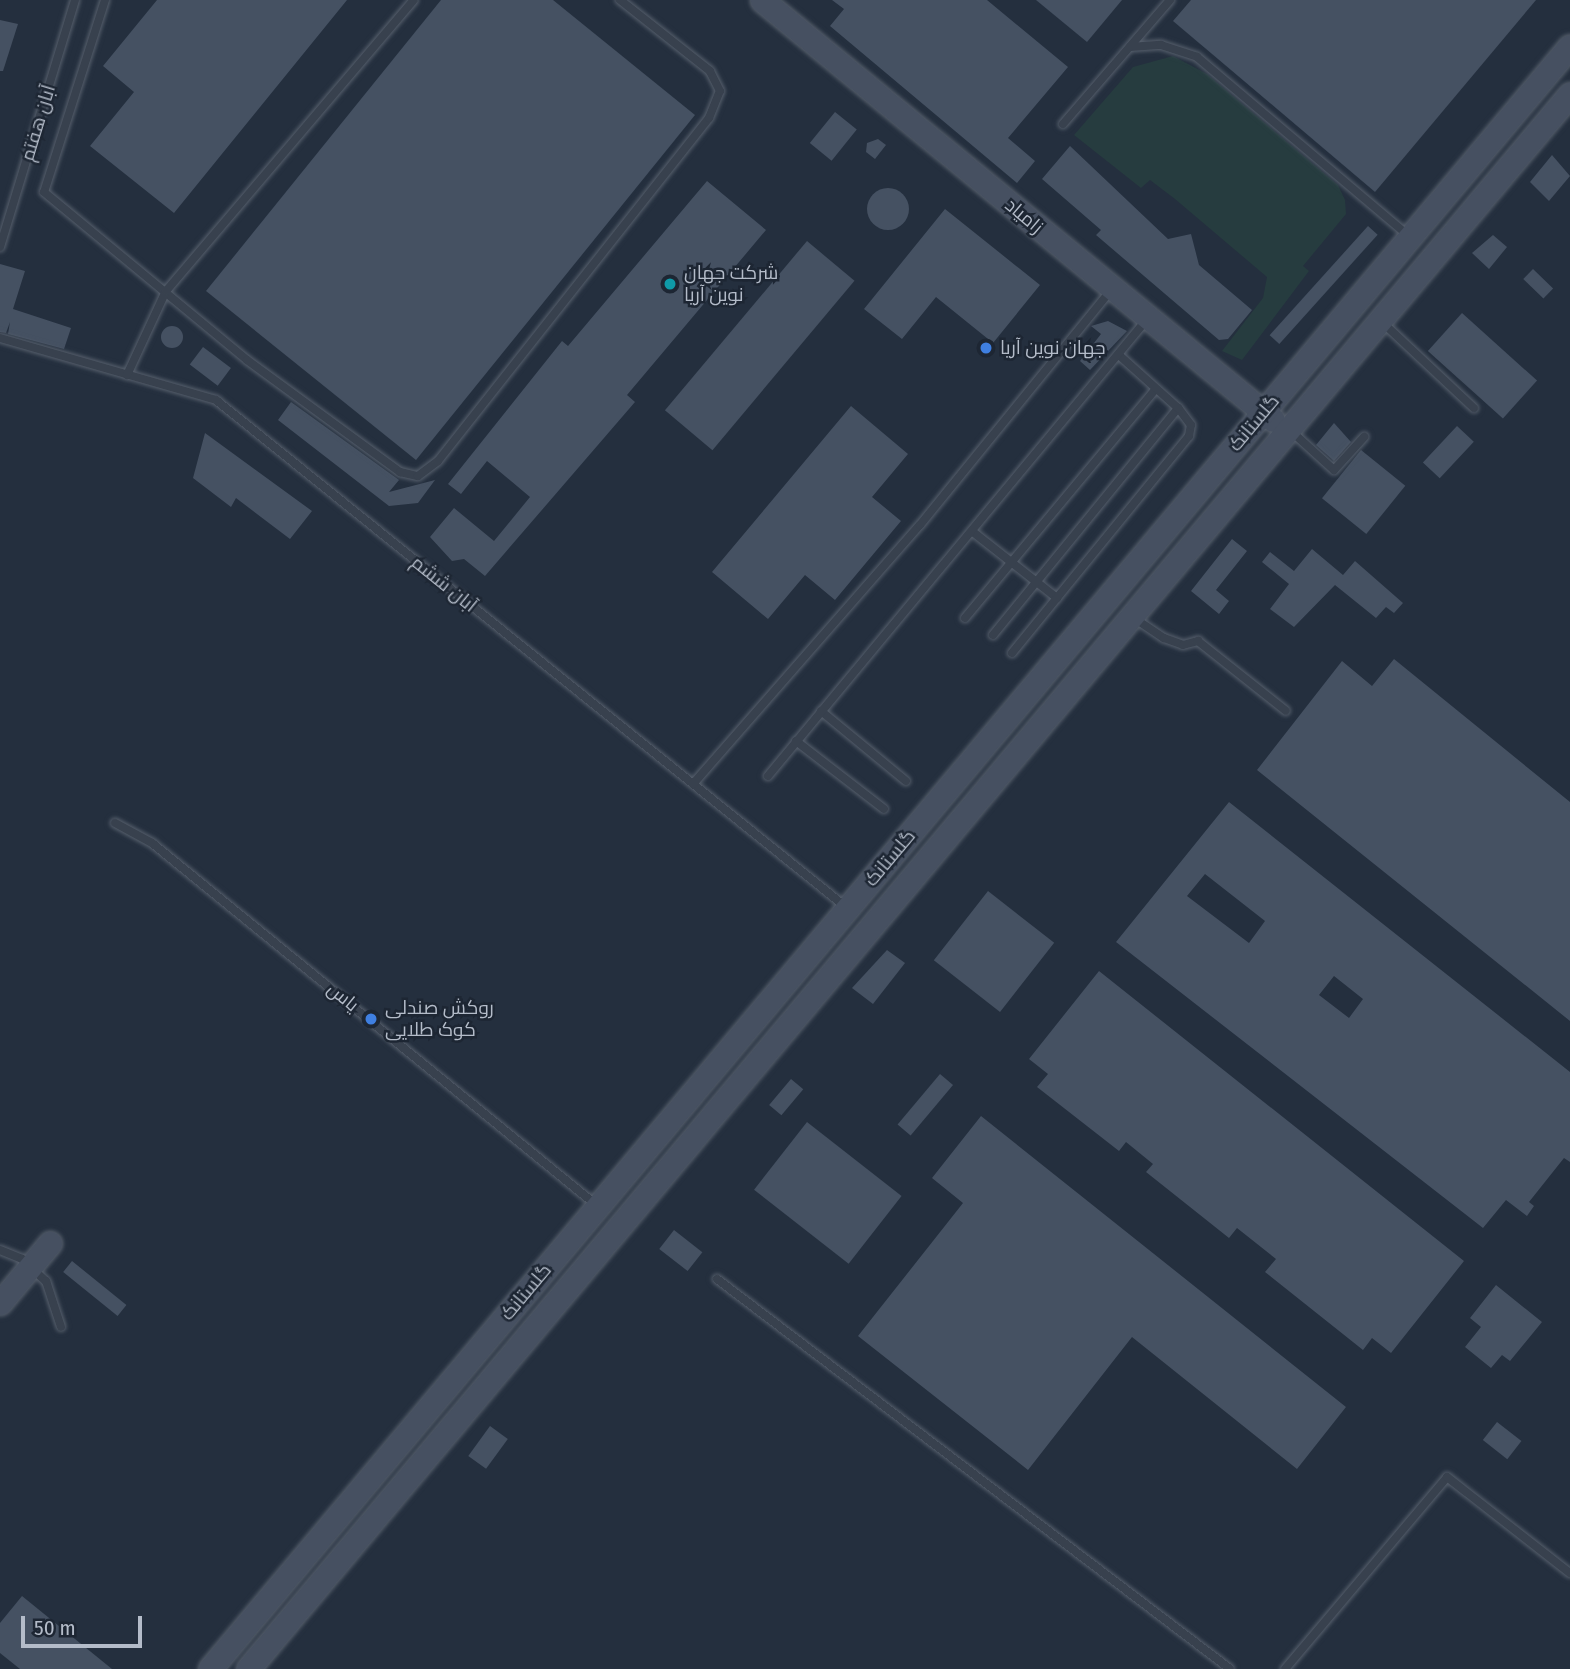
<!DOCTYPE html>
<meta charset="utf-8">
<style>
body{margin:0}
#map{position:relative;width:1570px;height:1669px;overflow:hidden;background:#242f3e;font-family:"Fira Sans Condensed",Cairo,sans-serif}
div>[style]{position:absolute}
[style*='--x']{left:calc(var(--x)*1px);top:calc(var(--y)*1px);width:calc(var(--w)*1px);rotate:calc(var(--a)*1deg)}
.green>*{inset:0;background:#263c3f}
.building>*{inset:0;background:#455162;transform-origin:0 0}
.round{border-radius:50%}
.roads{filter:drop-shadow(0 0 2px #565f6c) drop-shadow(0 0 2px #565f6c)}
.lane>*{height:8px;margin:-4px;padding:0 4px;transform-origin:4px;border-radius:4px;background:#38414e}
.secondary>*{height:23px;margin:-11.5px;padding:0 11.5px;transform-origin:11.5px;border-radius:11.5px;background:#465061}
.dots>*{width:19px;height:19px;translate:-50% -50%;box-sizing:border-box;border:4px solid #1d2633;border-radius:50%}
span{translate:-50% -50%;white-space:nowrap;text-align:center;line-height:1.15;-webkit-text-stroke:5px #1d2633;paint-order:stroke}
.street-label{font-size:19px;color:#b4bcc9}
.poi-label{font-size:19px;color:#b4bcc9}
.left{translate:0 -50%;text-align:left}
.scale{position:absolute;left:21px;top:1616px;width:121px;height:32px;box-sizing:border-box;border:4px solid #b4bcc9;border-top:0;padding-left:9px;font-size:21px;line-height:24px;white-space:nowrap;color:#b4bcc9;-webkit-text-stroke:5px #1d2633;paint-order:stroke}
</style>
<div id="map">
<div class="green">
<div style="clip-path:polygon(1173px 56px,1207px 74px,1338px 185px,1345px 200px,1346px 214px,1303px 266px,1309px 271px,1242px 360px,1222px 351px,1263px 298px,1267px 277px,1175px 199px,1150px 180px,1141px 188px,1074px 135px,1133px 67px)"></div>
</div>
<div class="building">
<div style="clip-path:polygon(157px 0,347px 0,174px 213px,90px 146px,134px 92px,103px 66px)"></div>
<div style="clip-path:polygon(441px 0,553px 0,695px 115px,416px 460px,206px 291px)"></div>
<div style="clip-path:polygon(832px 0,987px 0,1068px 67px,1008px 138px,1035px 161px,1017px 183px,830px 26px,844px 9px)"></div>
<div style="clip-path:polygon(1036px 0,1122px 0,1087px 42px)"></div>
<div style="clip-path:polygon(1191px 0,1536px 0,1375px 192px,1173px 21px)"></div>
<div style="clip-path:polygon(0 20px,18px 24px,3px 71px,0 71px)"></div>
<div style="left:835px;top:112px;width:28px;height:40px;rotate:39deg"></div>
<div style="clip-path:polygon(878px 139px,886px 145px,875px 159px,866px 152px,867px 143px)"></div>
<div style="clip-path:polygon(1070px 146px,1168px 239px,1191px 234px,1199px 265px,1252px 310px,1228px 339px,1219px 340px,1096px 235px,1101px 230px,1042px 179px)"></div>
<div style="clip-path:polygon(1552px 155px,1570px 176px,1549px 201px,1530px 182px)"></div>
<div style="clip-path:polygon(707px 181px,766px 230px,627px 395px,635px 402px,485px 576px,464px 559px,452px 561px,430px 537px,454px 508px,494px 541px,530px 497px,487px 461px,461px 494px,448px 484px,562px 341px,568px 346px)"></div>
<div class="round" style="left:867px;top:188px;width:42px;height:42px"></div>
<div style="clip-path:polygon(945px 209px,1040px 285px,993px 343px,936px 297px,902px 339px,864px 309px)"></div>
<div style="left:1368px;top:226px;width:13px;height:147px;rotate:42deg"></div>
<div style="clip-path:polygon(1493px 235px,1507px 247px,1489px 269px,1472px 253px)"></div>
<div style="left:807px;top:241px;width:62px;height:221px;rotate:40deg"></div>
<div style="clip-path:polygon(0 264px,25px 271px,13px 309px,71px 328px,64px 349px,8px 334px,10px 322px,6px 333px,0 332px)"></div>
<div style="left:1533px;top:269px;width:28px;height:14px;rotate:44deg"></div>
<div style="left:1462px;top:313px;width:101px;height:51px;rotate:42deg"></div>
<div style="clip-path:polygon(1108px 321px,1127px 331px,1090px 370px,1080px 361px,1101px 334px,1091px 326px)"></div>
<div class="round" style="left:161px;top:326px;width:22px;height:22px"></div>
<div style="left:203px;top:347px;width:35px;height:22px;rotate:37deg"></div>
<div style="clip-path:polygon(291px 402px,399px 480px,389px 492px,435px 480px,418px 503px,389px 506px,278px 420px)"></div>
<div style="clip-path:polygon(851px 406px,908px 454px,872px 497px,901px 521px,835px 600px,805px 575px,768px 619px,712px 572px)"></div>
<div style="clip-path:polygon(1334px 423px,1351px 442px,1334px 461px,1316px 445px)"></div>
<div style="left:1457px;top:426px;width:23px;height:50px;rotate:43deg"></div>
<div style="clip-path:polygon(205px 433px,312px 511px,290px 539px,236px 498px,231px 507px,193px 478px)"></div>
<div style="left:1361px;top:450px;width:57px;height:62px;rotate:39deg"></div>
<div style="clip-path:polygon(1232px 539px,1247px 551px,1216px 590px,1229px 601px,1219px 614px,1191px 591px)"></div>
<div style="clip-path:polygon(1312px 549px,1343px 575px,1355px 561px,1403px 603px,1394px 613px,1386px 607px,1376px 618px,1335px 585px,1294px 627px,1270px 609px,1289px 584px,1262px 562px,1270px 552px,1294px 571px)"></div>
<div style="clip-path:polygon(1394px 659px,1570px 802px,1570px 1021px,1257px 770px,1342px 661px,1372px 686px)"></div>
<div style="clip-path:polygon(evenodd,1229px 802px,1570px 1072px,1570px 1162px,1564px 1158px,1529px 1202px,1534px 1206px,1527px 1216px,1506px 1200px,1483px 1228px,1116px 942px,1229px 802px,1205px 874px,1265px 921px,1249px 943px,1187px 896px,1205px 874px,1229px 802px,1334px 976px,1363px 999px,1349px 1018px,1319px 995px,1334px 976px)"></div>
<div style="left:988px;top:891px;width:84px;height:88px;rotate:38deg"></div>
<div style="clip-path:polygon(887px 950px,905px 963px,873px 1004px,852px 988px)"></div>
<div style="clip-path:polygon(1099px 971px,1464px 1261px,1391px 1353px,1372px 1338px,1363px 1350px,1265px 1272px,1276px 1259px,1237px 1228px,1229px 1238px,1146px 1172px,1153px 1164px,1126px 1142px,1119px 1151px,1037px 1087px,1048px 1074px,1029px 1059px)"></div>
<div style="left:940px;top:1074px;width:17px;height:66px;rotate:40deg"></div>
<div style="left:791px;top:1079px;width:16px;height:34px;rotate:40deg"></div>
<div style="clip-path:polygon(981px 1116px,1346px 1407px,1297px 1469px,1132px 1337px,1028px 1470px,858px 1336px,963px 1203px,932px 1178px)"></div>
<div style="left:807px;top:1122px;width:120px;height:86px;rotate:38deg"></div>
<div style="left:674px;top:1230px;width:36px;height:24px;rotate:38deg"></div>
<div style="left:72px;top:1261px;width:70px;height:14px;rotate:39deg"></div>
<div style="clip-path:polygon(1496px 1285px,1542px 1322px,1510px 1361px,1502px 1355px,1491px 1368px,1465px 1347px,1481px 1327px,1470px 1318px)"></div>
<div style="left:1497px;top:1422px;width:31px;height:23px;rotate:38deg"></div>
<div style="left:490px;top:1426px;width:22px;height:37px;rotate:36deg"></div>
<div style="clip-path:polygon(22px 1596px,112px 1669px,20px 1669px,0 1653px,0 1623px)"></div>
</div>
<div class="roads">
<div class="lane">
<div style="--x:105;--y:0;--w:201;--a:107.6"></div>
<div style="--x:44;--y:192;--w:264;--a:39.6"></div>
<div style="--x:247;--y:360;--w:190;--a:36.2"></div>
<div style="--x:400;--y:472;--w:18;--a:13"></div>
<div style="--x:418;--y:476;--w:25;--a:-37"></div>
<div style="--x:438;--y:461;--w:437;--a:-51.7"></div>
<div style="--x:709;--y:118;--w:29;--a:-68"></div>
<div style="--x:720;--y:91;--w:22;--a:-117"></div>
<div style="--x:710;--y:71;--w:115;--a:-141.7"></div>
<div style="--x:1130;--y:47;--w:31;--a:-4"></div>
<div style="--x:1161;--y:45;--w:38;--a:18"></div>
<div style="--x:1197;--y:57;--w:276;--a:40.2"></div>
<div style="--x:1063;--y:124;--w:164;--a:-49.2"></div>
<div style="--x:0;--y:247;--w:258;--a:-73.1"></div>
<div style="--x:1382;--y:322;--w:126;--a:43.1"></div>
<div style="--x:0;--y:338;--w:225;--a:16"></div>
<div style="--x:216;--y:400;--w:809;--a:38.83"></div>
<div style="--x:127;--y:375;--w:93;--a:-65.1"></div>
<div style="--x:166;--y:291;--w:382;--a:-49.6"></div>
<div style="--x:1291;--y:431;--w:58;--a:42.2"></div>
<div style="--x:1334;--y:470;--w:45;--a:-47.7"></div>
<div style="--x:973;--y:532;--w:107;--a:38.2"></div>
<div style="--x:965;--y:618;--w:298;--a:-50.2"></div>
<div style="--x:1134;--y:618;--w:36;--a:34"></div>
<div style="--x:1164;--y:638;--w:20;--a:20"></div>
<div style="--x:1183;--y:645;--w:16;--a:-15"></div>
<div style="--x:1198;--y:641;--w:112;--a:38.5"></div>
<div style="--x:993;--y:635;--w:293;--a:-50.8"></div>
<div style="--x:1012;--y:653;--w:280;--a:-50.8"></div>
<div style="--x:1189;--y:436;--w:11;--a:-80"></div>
<div style="--x:1191;--y:425;--w:21;--a:-127"></div>
<div style="--x:1178;--y:408;--w:79;--a:-138.1"></div>
<div style="--x:821;--y:711;--w:110;--a:39.5"></div>
<div style="--x:796;--y:741;--w:111;--a:37.7"></div>
<div style="--x:768;--y:776;--w:595;--a:-50.32"></div>
<div style="--x:693;--y:784;--w:344;--a:-48.8"></div>
<div style="--x:920;--y:525;--w:301;--a:-50.9"></div>
<div style="--x:115;--y:823;--w:42;--a:28.4"></div>
<div style="--x:152;--y:843;--w:571;--a:39.18"></div>
<div style="--x:0;--y:1250;--w:24;--a:22"></div>
<div style="--x:22;--y:1259;--w:33;--a:43"></div>
<div style="--x:46;--y:1281;--w:48;--a:71.9"></div>
<div style="--x:717;--y:1279;--w:644;--a:37.24"></div>
<div style="--x:1285;--y:1669;--w:251;--a:-49.8"></div>
<div style="--x:1447;--y:1477;--w:156;--a:38"></div>
</div>
<div class="secondary">
<div style="--x:762;--y:0;--w:661;--a:39.42"></div>
<div style="--x:0;--y:1303;--w:78;--a:-50.2"></div>
<div style="--x:210;--y:1669;--w:2117;--a:-50.04"></div>
<div style="--x:248;--y:1669;--w:2056;--a:-49.99"></div>
</div>
</div>
<div class="dots">
<div style="left:670px;top:284px;background:#0f9aa8"></div>
<div style="left:986px;top:348px;background:#3f7fe0"></div>
<div style="left:371px;top:1019px;background:#3f7fe0"></div>
</div>
<div class="street-label">
<span style="left:38px;top:123px;rotate:-73deg">آبان هفتم</span>
<span style="left:1024px;top:216px;rotate:40deg">زامیاد</span>
<span style="left:1254px;top:423px;rotate:-50deg">گلستانک</span>
<span style="left:444px;top:584px;rotate:39deg">آبان ششم</span>
<span style="left:890px;top:858px;rotate:-50deg">گلستانک</span>
<span style="left:343px;top:997px;rotate:39deg">یاس</span>
<span style="left:526px;top:1292px;rotate:-50deg">گلستانک</span>
</div>
<div class="poi-label">
<span class="left" style="left:684px;top:284px">شرکت جهان<br>نوین آریا</span>
<span class="left" style="left:1000px;top:348px">جهان نوین آریا</span>
<span class="left" style="left:385px;top:1019px">روکش صندلی<br>کوک طلایی</span>
</div>
<div class="scale">50 m</div>
</div>
